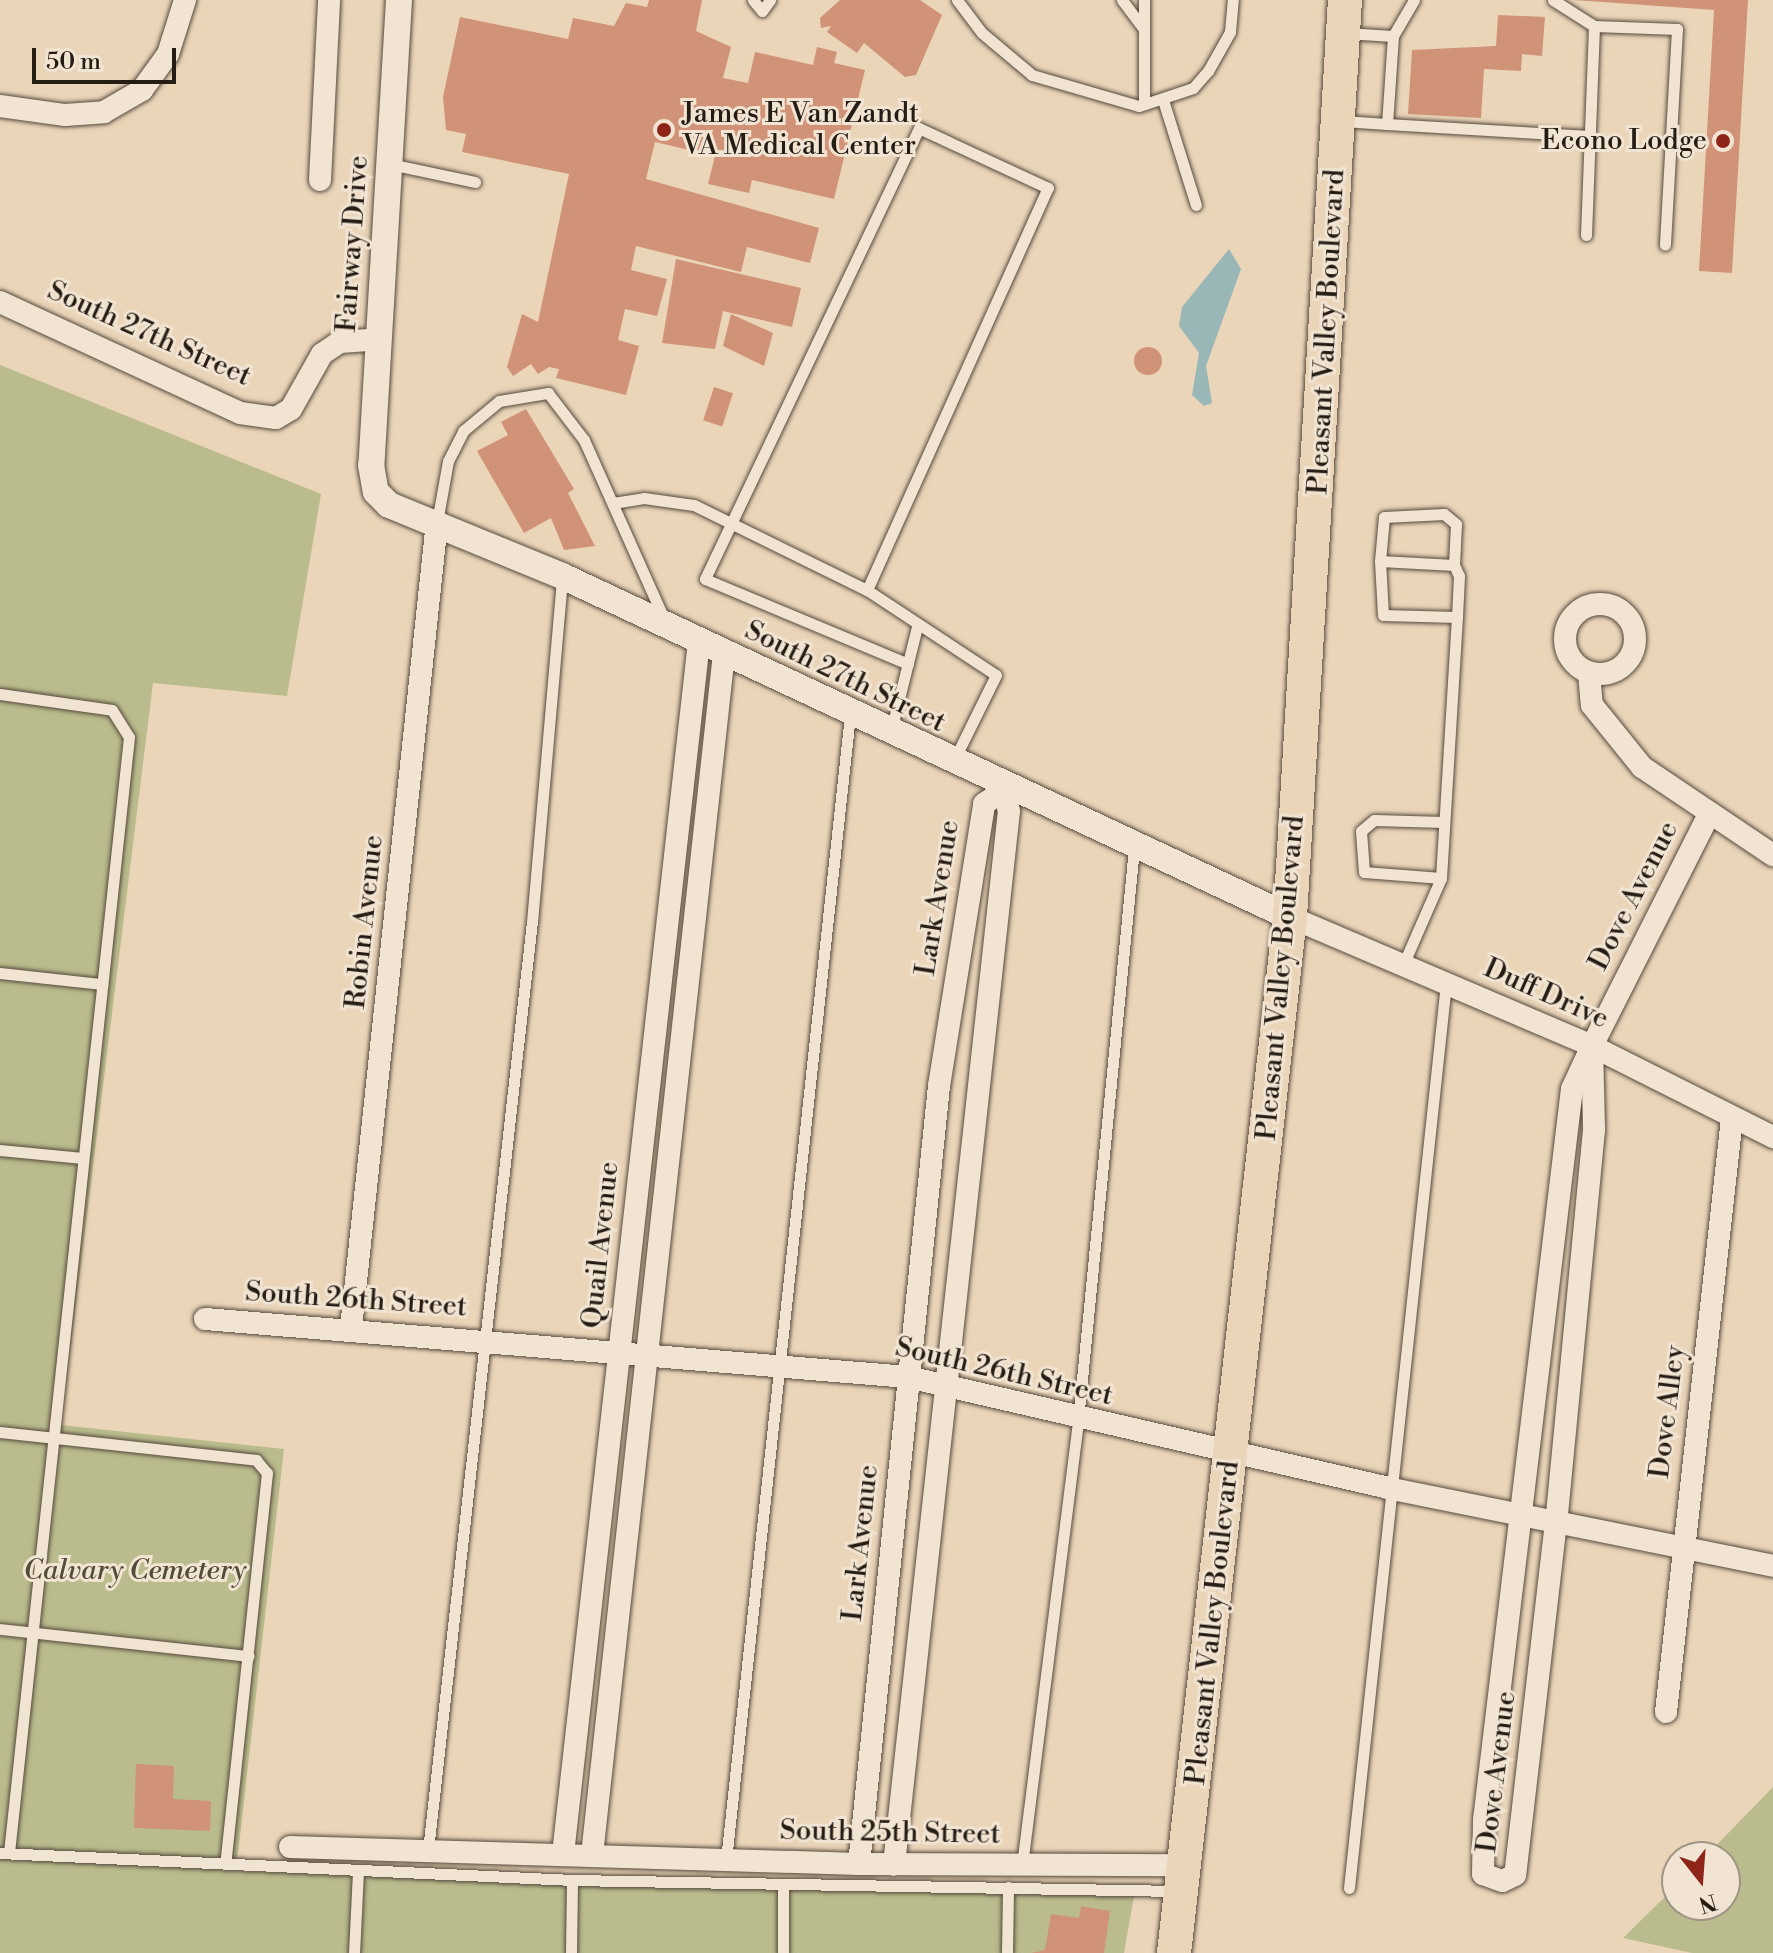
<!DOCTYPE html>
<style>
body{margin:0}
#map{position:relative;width:1773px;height:1953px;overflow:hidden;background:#ead5b9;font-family:"Libre Bodoni",serif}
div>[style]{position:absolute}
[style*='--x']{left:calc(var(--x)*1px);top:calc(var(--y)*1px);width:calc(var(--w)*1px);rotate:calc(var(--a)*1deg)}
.green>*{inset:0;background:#babc8d}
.water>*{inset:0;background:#9ab7b8}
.building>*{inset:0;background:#d09377;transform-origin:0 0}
.round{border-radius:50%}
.roads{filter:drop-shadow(0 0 2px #564a3d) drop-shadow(0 0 2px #564a3d)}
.service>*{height:11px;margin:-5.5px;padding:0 5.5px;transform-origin:5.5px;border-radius:5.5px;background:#f1e4d2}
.minor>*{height:22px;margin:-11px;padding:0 11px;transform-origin:11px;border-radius:11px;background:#f1e4d2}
.minor>.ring{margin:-11px;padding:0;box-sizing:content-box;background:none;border:22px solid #f1e4d2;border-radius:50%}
.tertiary>*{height:26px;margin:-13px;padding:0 13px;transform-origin:13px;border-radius:13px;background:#f1e4d2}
.primary>*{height:34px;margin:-17px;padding:0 17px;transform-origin:17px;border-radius:17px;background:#ead5b9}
.dots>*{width:22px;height:22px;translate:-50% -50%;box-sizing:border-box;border:4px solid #f1e4d2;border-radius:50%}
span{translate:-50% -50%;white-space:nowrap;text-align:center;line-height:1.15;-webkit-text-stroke:6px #f1e4d2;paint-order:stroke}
.poi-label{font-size:28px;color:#251c14}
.left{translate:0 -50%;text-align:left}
.right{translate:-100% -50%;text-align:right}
.street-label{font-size:28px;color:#251c14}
.park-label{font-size:28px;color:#524c38;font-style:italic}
.north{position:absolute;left:1661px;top:1841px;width:80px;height:80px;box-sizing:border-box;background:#f1e4d2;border:2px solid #9f9486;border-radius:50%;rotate:163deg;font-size:22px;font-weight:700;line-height:32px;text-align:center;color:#251c14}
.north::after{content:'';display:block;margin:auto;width:28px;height:36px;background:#8f2418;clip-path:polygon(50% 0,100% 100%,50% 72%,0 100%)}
.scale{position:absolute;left:32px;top:48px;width:144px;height:36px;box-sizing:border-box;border:4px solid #251c14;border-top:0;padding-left:10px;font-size:24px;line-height:28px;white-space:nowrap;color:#251c14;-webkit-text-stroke:6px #f1e4d2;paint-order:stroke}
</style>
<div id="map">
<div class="green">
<div style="clip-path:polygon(0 365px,321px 494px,287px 696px,153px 683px,61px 1425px,284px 1449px,236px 1871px,1134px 1896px,1124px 1953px,0 1953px)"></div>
<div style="clip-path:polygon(1773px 1787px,1773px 1953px,1692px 1953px,1623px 1938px,1677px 1885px,1677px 1905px,1725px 1905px,1725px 1857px,1705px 1857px)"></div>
</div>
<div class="water">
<div style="clip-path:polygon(1229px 249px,1241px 269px,1206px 366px,1212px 403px,1204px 406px,1192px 395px,1199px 353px,1179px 326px,1182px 307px)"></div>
</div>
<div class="building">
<div style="clip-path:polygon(649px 0,702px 0,696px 31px,731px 47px,723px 78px,748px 83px,755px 52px,813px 65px,817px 47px,837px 52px,834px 63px,865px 70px,834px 199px,752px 180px,749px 193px,708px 184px,715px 156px,655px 142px,646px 179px,819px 228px,810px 263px,747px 247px,741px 272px,636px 246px,631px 270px,667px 279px,657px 316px,625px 309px,618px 340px,639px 346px,626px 395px,556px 378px,559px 369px,549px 367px,538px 374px,531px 364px,513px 376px,507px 367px,522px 314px,538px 322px,569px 174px,462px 152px,466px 134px,446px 130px,443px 97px,460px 17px,568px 39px,573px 18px,614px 26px,626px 3px,647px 7px)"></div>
<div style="clip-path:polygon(840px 0,920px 0,942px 15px,916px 75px,905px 77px,864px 43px,857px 53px,827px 32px,831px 26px,821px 28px,820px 18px)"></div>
<div style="clip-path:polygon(1574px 0,1748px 0,1732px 273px,1699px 271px,1714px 10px)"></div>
<div style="clip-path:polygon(1498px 15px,1545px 17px,1542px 56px,1522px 54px,1521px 71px,1484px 69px,1481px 118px,1408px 114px,1412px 50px,1496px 46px)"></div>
<div style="clip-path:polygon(676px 259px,801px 288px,792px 327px,723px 311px,715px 349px,662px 343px)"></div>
<div style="clip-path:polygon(731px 314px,773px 333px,764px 366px,723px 346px)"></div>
<div class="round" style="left:1134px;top:347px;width:28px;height:28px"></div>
<div style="left:714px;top:387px;width:20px;height:35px;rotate:18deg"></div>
<div style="clip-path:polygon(526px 409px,574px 489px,568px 493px,595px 546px,564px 550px,551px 518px,524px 533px,477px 451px,508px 435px,501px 422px)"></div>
<div style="clip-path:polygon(136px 1764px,174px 1766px,173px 1799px,211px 1801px,210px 1831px,134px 1828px)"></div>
<div style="clip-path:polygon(1081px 1906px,1110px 1911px,1104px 1953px,1031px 1953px,1045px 1950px,1051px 1914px,1079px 1918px)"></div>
</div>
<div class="roads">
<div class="service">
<div style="--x:753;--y:0;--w:14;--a:51"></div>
<div style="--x:762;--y:11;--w:14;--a:-54"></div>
<div style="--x:957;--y:0;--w:41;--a:52.9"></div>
<div style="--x:982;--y:33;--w:65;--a:40"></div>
<div style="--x:1032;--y:75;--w:111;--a:16.2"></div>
<div style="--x:1139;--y:106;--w:57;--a:-18.4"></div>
<div style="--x:1193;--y:88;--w:23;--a:-49"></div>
<div style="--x:1208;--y:71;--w:45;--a:-60.6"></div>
<div style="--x:1230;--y:32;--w:32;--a:-85"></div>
<div style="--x:1122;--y:0;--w:35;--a:53"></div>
<div style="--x:1414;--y:0;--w:42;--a:120.3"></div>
<div style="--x:1393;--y:36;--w:88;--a:93.9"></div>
<div style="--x:1387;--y:124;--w:202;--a:3.4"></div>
<div style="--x:1553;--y:0;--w:49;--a:32.4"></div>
<div style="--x:1594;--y:26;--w:83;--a:2.1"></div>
<div style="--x:1677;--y:29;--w:216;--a:93.2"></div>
<div style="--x:1345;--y:33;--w:48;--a:3.6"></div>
<div style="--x:1163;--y:100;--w:110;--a:72.6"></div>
<div style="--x:1144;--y:104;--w:104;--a:-90"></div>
<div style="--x:1343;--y:121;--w:44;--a:3.9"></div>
<div style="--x:390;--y:164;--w:87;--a:12"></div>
<div style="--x:1586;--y:235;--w:209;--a:-87.8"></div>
<div style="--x:613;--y:503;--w:31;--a:-9"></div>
<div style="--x:644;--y:498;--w:50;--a:8"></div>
<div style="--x:694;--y:505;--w:193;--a:26.2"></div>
<div style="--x:867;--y:590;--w:154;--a:33.4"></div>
<div style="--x:996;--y:675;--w:95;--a:116.3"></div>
<div style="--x:437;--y:522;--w:62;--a:-79.8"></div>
<div style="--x:448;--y:461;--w:34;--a:-63"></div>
<div style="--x:463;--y:431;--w:47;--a:-39.8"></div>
<div style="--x:499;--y:401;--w:50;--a:-9.3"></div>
<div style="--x:548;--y:393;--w:59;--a:52.5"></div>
<div style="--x:584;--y:440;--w:196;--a:65.9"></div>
<div style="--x:1380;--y:561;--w:44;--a:-84.8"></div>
<div style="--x:1384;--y:517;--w:60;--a:-2.9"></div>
<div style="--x:1444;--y:514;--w:16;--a:40"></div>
<div style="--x:1456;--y:524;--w:41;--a:92.8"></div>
<div style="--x:867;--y:590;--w:441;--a:-65.8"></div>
<div style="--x:1048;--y:188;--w:142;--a:-155.1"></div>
<div style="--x:919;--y:128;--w:499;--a:115.4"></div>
<div style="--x:705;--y:579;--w:220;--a:22.7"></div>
<div style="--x:0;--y:694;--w:113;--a:8.1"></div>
<div style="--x:112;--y:710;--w:32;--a:58"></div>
<div style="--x:129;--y:737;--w:1122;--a:96.14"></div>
<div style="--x:891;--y:731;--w:107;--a:-76"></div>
<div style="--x:1441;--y:878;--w:77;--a:-175.5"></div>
<div style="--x:1364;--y:872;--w:41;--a:-94.2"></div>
<div style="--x:1361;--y:831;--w:17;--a:-40"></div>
<div style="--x:1374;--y:820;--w:70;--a:1.6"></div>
<div style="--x:1403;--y:965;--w:95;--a:-66.4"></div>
<div style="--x:1441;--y:878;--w:261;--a:-86.5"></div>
<div style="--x:1457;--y:617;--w:41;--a:-87.2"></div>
<div style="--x:1459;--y:576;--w:12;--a:-114"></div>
<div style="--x:1454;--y:565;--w:74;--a:-176.9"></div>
<div style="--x:1380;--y:561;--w:54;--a:86.8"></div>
<div style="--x:1383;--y:615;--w:74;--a:1.5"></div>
<div style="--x:0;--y:973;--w:103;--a:6.2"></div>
<div style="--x:0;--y:1150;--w:83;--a:5.5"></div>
<div style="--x:0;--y:1432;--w:258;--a:6.2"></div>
<div style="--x:256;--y:1460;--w:17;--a:50"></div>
<div style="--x:267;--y:1473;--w:392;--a:96.1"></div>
<div style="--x:0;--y:1629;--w:250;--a:6.2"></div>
<div style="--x:428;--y:1850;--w:934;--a:-83.61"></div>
<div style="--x:532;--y:922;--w:345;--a:-85"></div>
<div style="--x:0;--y:1853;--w:573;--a:2.7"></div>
<div style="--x:726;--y:1860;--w:1152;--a:-83.82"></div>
<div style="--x:1022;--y:1865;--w:449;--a:-82.8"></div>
<div style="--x:1078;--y:1420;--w:575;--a:-84.41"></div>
<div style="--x:1349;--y:1888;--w:910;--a:-83.88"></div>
<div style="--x:354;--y:1953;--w:83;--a:-87.2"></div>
<div style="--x:571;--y:1953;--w:73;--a:-89.2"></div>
<div style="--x:572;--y:1880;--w:606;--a:1.04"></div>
<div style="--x:783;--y:1953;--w:69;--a:-90"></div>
<div style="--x:1007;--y:1953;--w:66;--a:-89.1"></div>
</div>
<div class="minor">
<div style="--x:0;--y:106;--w:66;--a:7.9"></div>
<div style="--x:65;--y:115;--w:39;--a:-4"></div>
<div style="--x:104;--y:112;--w:44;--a:-30.1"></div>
<div style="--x:142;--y:90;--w:44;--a:-54.2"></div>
<div style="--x:168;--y:54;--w:57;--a:-72.5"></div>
<div style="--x:320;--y:180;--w:180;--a:-87.1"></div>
<div style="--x:0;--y:302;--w:264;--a:24.8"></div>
<div style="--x:240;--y:413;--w:36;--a:8"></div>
<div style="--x:276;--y:418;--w:17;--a:-31"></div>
<div style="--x:291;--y:409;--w:63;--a:-60.6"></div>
<div style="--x:322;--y:354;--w:22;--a:-34"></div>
<div style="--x:340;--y:342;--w:39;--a:-4"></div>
<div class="ring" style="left:1565px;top:604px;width:48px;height:48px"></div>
<div style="--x:1589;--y:673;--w:32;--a:85"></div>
<div style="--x:1592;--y:705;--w:80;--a:51.1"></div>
<div style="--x:1642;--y:767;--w:158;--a:33.9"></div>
<div style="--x:1290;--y:917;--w:328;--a:23.1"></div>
<div style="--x:1592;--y:1046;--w:203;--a:26.7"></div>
<div style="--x:1592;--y:1046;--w:84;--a:88.6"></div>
<div style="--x:1594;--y:1130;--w:394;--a:95.5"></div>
<div style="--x:1556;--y:1522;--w:355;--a:96.6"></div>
<div style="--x:1515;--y:1875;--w:14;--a:155"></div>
<div style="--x:1502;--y:1881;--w:20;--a:-160"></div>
<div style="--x:1483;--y:1874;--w:54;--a:-88.9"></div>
<div style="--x:1484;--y:1820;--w:736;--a:-83.14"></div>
<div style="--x:1572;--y:1089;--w:47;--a:-65.1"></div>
<div style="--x:1592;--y:1046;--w:258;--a:-63.2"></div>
<div style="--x:205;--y:1319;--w:705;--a:4.72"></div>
<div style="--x:908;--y:1377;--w:492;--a:13"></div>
<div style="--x:1387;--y:1488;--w:394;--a:11.4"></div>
<div style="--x:351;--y:1328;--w:811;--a:-83.91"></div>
<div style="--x:1666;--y:1712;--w:598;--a:-83.66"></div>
<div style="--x:290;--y:1847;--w:569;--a:1.71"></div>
<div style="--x:859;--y:1864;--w:328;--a:0.2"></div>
<div style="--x:563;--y:1854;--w:1220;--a:-83.6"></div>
<div style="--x:592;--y:1855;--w:1208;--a:-83.73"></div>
<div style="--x:859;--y:1864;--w:782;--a:-84.13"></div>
<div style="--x:939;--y:1086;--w:286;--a:-80.9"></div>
<div style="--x:984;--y:804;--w:24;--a:-35"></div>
<div style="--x:1004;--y:790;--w:22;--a:77"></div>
<div style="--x:1009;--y:811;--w:1060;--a:96.23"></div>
</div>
<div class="tertiary">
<div style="--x:399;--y:0;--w:466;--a:93.4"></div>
<div style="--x:371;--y:465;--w:27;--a:80"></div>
<div style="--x:376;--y:492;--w:18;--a:45"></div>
<div style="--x:389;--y:505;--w:187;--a:22.3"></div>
<div style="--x:562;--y:576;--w:804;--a:25.1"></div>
</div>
<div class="primary">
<div style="--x:1174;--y:1953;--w:1042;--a:-83.61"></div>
<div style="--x:1290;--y:917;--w:919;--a:-86.57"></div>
</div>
</div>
<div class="dots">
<div style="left:664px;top:130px;background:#8f2418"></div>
<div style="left:1723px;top:141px;background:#8f2418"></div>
</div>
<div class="poi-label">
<span class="left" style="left:682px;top:130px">James E Van Zandt<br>VA Medical Center</span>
<span class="right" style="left:1707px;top:141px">Econo Lodge</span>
</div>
<div class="street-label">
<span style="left:353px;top:244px;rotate:-86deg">Fairway Drive</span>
<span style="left:1327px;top:332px;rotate:-87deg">Pleasant Valley Boulevard</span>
<span style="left:149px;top:334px;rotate:24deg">South 27th Street</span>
<span style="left:845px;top:677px;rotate:26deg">South 27th Street</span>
<span style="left:1634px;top:896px;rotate:-63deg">Dove Avenue</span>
<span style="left:938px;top:898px;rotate:-81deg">Lark Avenue</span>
<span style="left:365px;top:922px;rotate:-84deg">Robin Avenue</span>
<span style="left:1281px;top:978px;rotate:-85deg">Pleasant Valley Boulevard</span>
<span style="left:1546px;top:994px;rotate:24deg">Duff Drive</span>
<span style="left:601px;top:1245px;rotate:-84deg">Quail Avenue</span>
<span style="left:356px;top:1300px;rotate:4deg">South 26th Street</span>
<span style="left:1004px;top:1372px;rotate:13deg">South 26th Street</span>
<span style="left:1668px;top:1412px;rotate:-83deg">Dove Alley</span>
<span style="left:861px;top:1543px;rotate:-84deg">Lark Avenue</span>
<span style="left:1213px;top:1623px;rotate:-84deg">Pleasant Valley Boulevard</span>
<span style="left:1497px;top:1772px;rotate:-83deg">Dove Avenue</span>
<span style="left:890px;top:1833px;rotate:1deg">South 25th Street</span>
</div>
<div class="park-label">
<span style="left:135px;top:1571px">Calvary Cemetery</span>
</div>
<div class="north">N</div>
<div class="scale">50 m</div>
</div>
